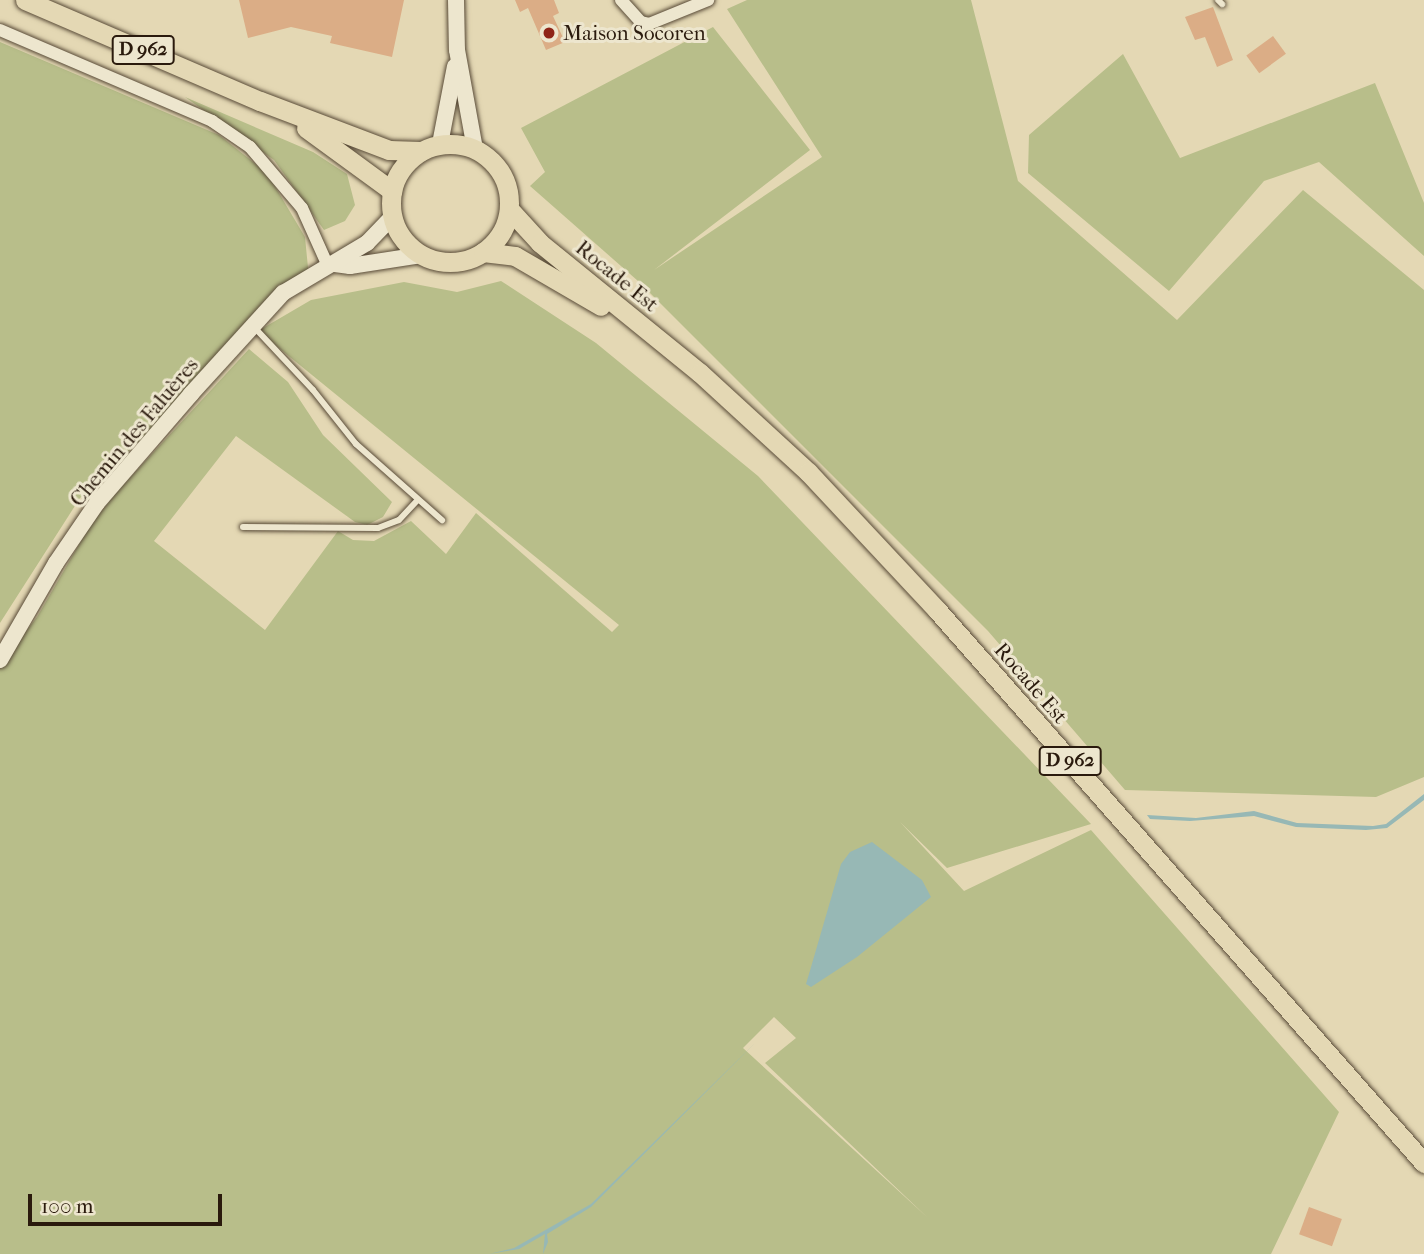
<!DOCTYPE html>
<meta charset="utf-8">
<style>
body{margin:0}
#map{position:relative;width:1424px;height:1254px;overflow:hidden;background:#e4d8b4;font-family:"IM FELL French Canon",serif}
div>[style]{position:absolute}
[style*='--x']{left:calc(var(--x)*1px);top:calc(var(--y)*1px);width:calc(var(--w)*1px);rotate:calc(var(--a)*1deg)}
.green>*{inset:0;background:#b8be8a}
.water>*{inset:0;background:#97b8b5}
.building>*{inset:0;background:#dbad86;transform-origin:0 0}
.roads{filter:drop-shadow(0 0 2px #584a37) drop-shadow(0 0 2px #584a37)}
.service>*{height:6px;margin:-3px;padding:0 3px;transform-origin:3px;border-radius:3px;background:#ede6ce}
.minor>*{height:12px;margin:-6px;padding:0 6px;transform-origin:6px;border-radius:6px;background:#ede6ce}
.tertiary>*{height:16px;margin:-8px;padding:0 8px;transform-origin:8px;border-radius:8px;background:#ede6ce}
.primary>*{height:19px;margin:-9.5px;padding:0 9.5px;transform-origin:9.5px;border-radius:9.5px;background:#e4d8b4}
.primary>.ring{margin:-9.5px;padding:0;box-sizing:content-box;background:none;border:19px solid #e4d8b4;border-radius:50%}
.dots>*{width:19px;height:19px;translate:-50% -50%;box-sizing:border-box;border:4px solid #ede6ce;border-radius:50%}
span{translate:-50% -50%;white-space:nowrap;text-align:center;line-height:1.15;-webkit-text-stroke:6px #ede6ce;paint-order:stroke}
.shield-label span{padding:2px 5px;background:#ede6ce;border:2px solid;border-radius:5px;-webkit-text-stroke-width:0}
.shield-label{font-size:19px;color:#2a1a0d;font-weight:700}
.poi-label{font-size:21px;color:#2a1a0d}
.left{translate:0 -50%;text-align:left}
.street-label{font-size:21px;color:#2a1a0d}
.scale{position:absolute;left:28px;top:1194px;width:194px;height:32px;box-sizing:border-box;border:4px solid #2a1a0d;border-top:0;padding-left:9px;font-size:21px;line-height:24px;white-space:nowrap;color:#2a1a0d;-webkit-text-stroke:5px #ede6ce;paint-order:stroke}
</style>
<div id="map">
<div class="green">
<div style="clip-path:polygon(747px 0,971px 0,1018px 181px,1177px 320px,1303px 190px,1424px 290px,1424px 777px,1376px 797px,1125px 790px,988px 631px,638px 281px,530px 186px,545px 172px,521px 128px,713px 27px,810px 150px,654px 270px,822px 157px,727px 9px)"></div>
<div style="clip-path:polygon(0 42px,219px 135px,267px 173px,305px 237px,309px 278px,80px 498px,0 623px)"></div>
<div style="clip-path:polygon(1123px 54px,1180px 158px,1375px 83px,1424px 203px,1424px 256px,1319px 162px,1264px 181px,1169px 291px,1028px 173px,1029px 135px)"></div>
<div style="clip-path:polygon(185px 97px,313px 152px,347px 174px,355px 205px,345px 221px,324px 230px,274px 160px)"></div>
<div style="clip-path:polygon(evenodd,501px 281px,596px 343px,758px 476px,1091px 824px,947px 868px,900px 822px,964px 891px,1091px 830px,1339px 1112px,1271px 1254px,0 1254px,0 665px,37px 617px,88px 529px,114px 495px,249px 349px,288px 382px,323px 435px,392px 502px,383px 517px,367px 525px,355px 522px,236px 436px,154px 541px,265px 630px,338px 531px,353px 540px,374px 541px,411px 521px,446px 554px,476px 513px,612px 632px,619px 625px,258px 331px,311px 300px,404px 282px,457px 292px,501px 281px,774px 1017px,796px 1038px,765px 1063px,928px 1218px,743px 1048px,774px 1017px)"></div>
</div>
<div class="water">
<div style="clip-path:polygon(1424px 794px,1424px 800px,1387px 828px,1366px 830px,1296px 827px,1254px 816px,1190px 821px,1150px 819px,1147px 815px,1196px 818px,1254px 811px,1297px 823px,1373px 826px,1386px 824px)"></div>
<div style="clip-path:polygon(872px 842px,922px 880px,931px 897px,857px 957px,811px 987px,806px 984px,809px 974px,841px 864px,850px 852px)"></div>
<div style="clip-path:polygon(755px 1043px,591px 1207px,547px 1234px,548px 1242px,543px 1254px,545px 1234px,519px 1249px,489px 1254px,514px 1248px,591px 1204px)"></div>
</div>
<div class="building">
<div style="clip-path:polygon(239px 0,404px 0,392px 57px,330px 43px,332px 36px,291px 27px,248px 38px)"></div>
<div style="clip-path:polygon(515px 0,554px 0,559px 13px,553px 16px,565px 42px,546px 50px,528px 8px,520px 12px)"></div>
<div style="clip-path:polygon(1213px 7px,1233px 60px,1217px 67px,1205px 37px,1195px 40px,1185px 17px)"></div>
<div style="left:1273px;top:36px;width:22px;height:33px;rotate:54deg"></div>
<div style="left:1309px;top:1207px;width:35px;height:29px;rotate:20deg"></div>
</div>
<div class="roads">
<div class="service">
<div style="--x:1218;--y:0;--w:6;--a:45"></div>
<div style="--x:254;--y:327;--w:86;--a:46.9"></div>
<div style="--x:313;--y:390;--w:69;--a:51.5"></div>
<div style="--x:356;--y:444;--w:115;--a:41.5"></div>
<div style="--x:243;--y:527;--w:135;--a:0.4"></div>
<div style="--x:378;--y:528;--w:22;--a:-21"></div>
<div style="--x:399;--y:520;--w:26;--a:-47"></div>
</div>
<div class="minor">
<div style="--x:621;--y:0;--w:30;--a:48"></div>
<div style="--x:641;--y:22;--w:8;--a:14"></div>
<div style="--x:649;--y:24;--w:64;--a:-22.1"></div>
<div style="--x:0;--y:30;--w:231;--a:23.2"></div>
<div style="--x:212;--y:121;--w:46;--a:34.4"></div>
<div style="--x:250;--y:147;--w:80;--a:49.6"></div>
<div style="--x:302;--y:208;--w:64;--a:65.9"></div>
</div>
<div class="tertiary">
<div style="--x:456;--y:0;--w:50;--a:88.9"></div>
<div style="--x:457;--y:50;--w:101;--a:79.7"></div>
<div style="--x:440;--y:144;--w:79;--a:-79.1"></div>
<div style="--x:335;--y:264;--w:15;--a:8"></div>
<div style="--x:350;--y:266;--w:72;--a:-8.8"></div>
<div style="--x:0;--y:660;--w:112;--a:-60"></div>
<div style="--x:56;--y:563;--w:73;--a:-55.7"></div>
<div style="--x:97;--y:503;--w:144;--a:-49.2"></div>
<div style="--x:191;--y:394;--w:137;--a:-47.7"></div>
<div style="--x:283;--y:293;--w:98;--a:-30.8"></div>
<div style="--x:367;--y:243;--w:36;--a:-46"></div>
</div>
<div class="primary">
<div style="--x:25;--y:0;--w:256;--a:23.3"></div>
<div style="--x:260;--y:101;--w:138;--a:20.8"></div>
<div style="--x:389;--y:150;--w:32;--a:2"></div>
<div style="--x:306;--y:128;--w:107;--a:36.2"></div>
<div class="ring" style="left:391px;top:144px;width:99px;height:99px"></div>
<div style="--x:509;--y:209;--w:46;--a:47.6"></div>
<div style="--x:540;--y:243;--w:206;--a:39.1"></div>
<div style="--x:700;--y:373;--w:147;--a:42.5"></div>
<div style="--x:808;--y:472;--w:189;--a:46.9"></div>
<div style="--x:937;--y:610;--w:737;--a:48.63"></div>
<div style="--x:483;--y:252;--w:32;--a:7"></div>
<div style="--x:515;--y:256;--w:99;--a:30.2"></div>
</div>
</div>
<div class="dots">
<div style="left:549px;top:33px;background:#8f2418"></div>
</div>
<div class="shield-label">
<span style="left:143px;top:50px">D 962</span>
<span style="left:1070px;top:761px">D 962</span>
</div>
<div class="poi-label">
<span class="left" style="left:563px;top:33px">Maison Socoren</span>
</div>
<div class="street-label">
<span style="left:617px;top:276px;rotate:39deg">Rocade Est</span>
<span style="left:134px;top:432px;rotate:-50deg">Chemin des Faluères</span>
<span style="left:1031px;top:683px;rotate:49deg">Rocade Est</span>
</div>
<div class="scale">100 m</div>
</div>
